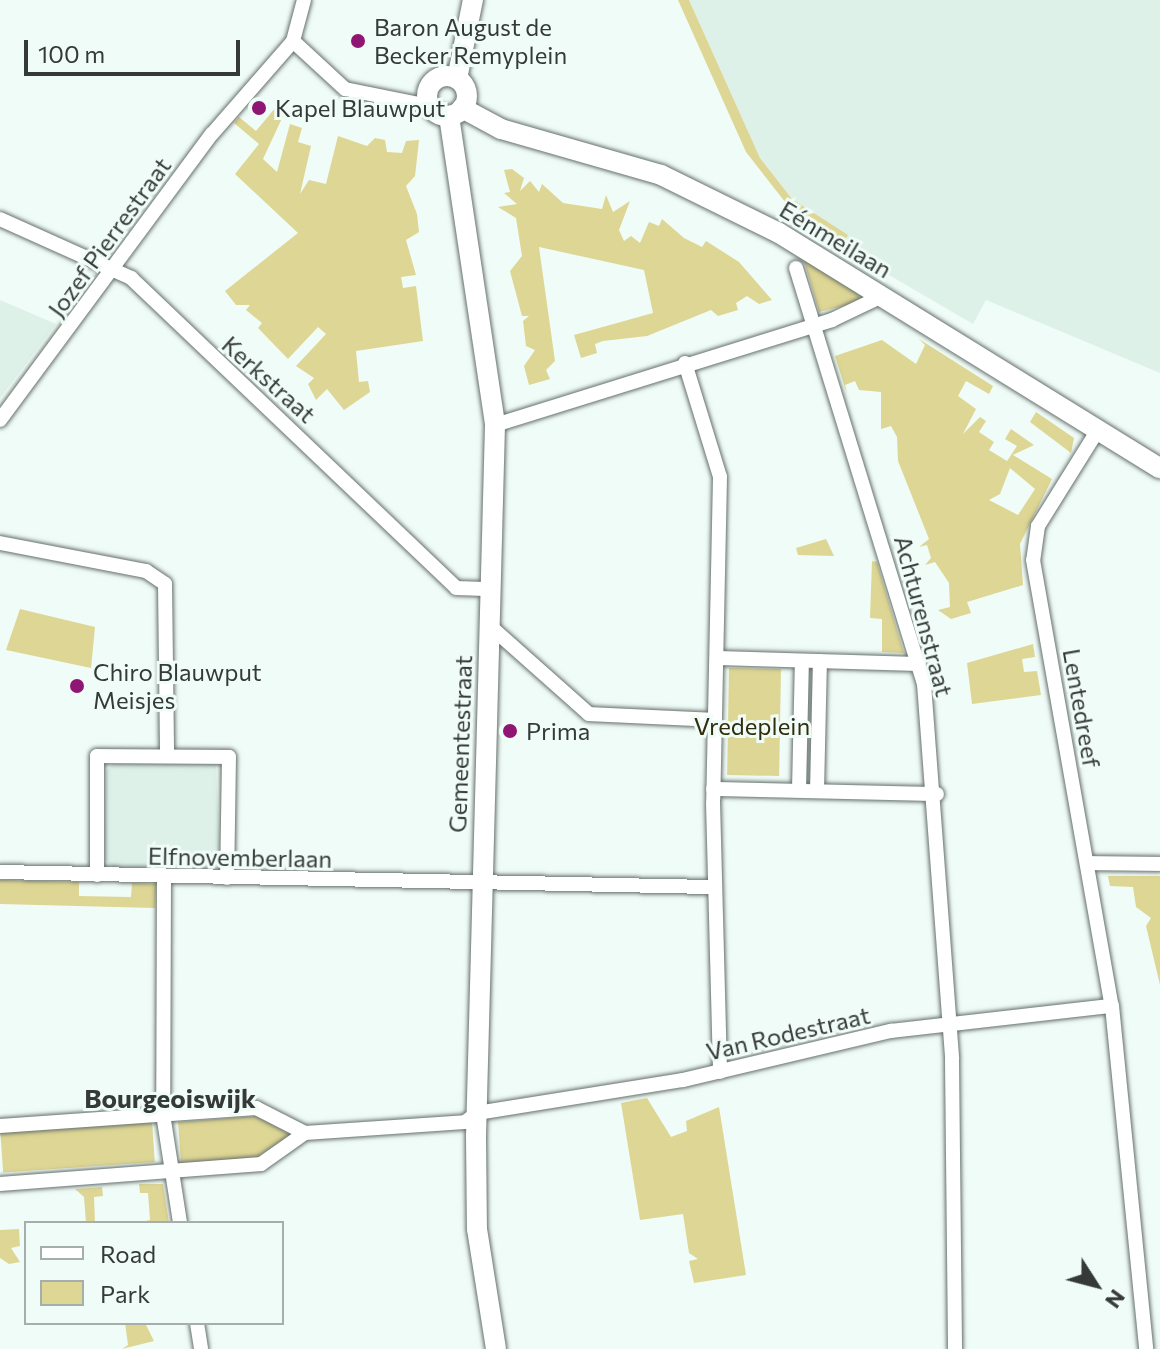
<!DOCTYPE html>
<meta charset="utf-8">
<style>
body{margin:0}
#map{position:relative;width:1160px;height:1349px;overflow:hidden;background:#f0fcf7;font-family:Commissioner,sans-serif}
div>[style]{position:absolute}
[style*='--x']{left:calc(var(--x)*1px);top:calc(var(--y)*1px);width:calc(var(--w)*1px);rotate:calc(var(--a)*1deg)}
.built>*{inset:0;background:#ddf1e9}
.green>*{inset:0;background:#ded694;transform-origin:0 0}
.roads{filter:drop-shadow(0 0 2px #66706c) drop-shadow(0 0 2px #66706c)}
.street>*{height:14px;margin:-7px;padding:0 7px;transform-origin:7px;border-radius:7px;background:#fff}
.secondary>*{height:20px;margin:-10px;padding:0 10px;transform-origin:10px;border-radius:10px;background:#fff}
.secondary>.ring{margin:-10px;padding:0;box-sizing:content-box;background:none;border:20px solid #fff;border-radius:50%}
.dots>*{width:22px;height:22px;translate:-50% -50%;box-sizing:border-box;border:4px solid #f0fcf7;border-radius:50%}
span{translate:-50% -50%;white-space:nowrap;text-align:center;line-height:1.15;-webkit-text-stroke:6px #f0fcf7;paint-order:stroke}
.poi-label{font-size:24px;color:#353a38}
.left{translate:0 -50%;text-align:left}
.street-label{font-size:24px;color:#353a38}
.park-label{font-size:24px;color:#302c0e}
.neighbourhood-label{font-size:26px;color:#353a38;font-weight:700}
.legend{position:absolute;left:24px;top:1221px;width:260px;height:104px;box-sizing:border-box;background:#f0fcf7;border:2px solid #a5aeab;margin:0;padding:10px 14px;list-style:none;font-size:24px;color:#353a38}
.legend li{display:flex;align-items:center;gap:16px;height:40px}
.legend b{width:40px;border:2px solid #a5aeab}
.north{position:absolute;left:1056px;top:1245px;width:80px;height:80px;-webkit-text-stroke:6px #f0fcf7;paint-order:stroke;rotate:126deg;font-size:22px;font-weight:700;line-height:32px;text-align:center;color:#353a38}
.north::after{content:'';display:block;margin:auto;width:28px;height:36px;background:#353a38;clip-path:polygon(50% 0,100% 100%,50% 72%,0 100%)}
.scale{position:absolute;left:24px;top:40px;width:216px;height:36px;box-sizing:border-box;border:4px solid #353a38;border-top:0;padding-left:10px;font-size:24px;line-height:28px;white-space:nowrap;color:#353a38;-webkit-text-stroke:6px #f0fcf7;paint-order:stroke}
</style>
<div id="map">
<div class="built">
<div style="clip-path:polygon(689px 0,1160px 0,1160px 373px,986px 300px,973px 324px,841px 247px,845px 241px,792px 199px,760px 158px)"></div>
<div style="clip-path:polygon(0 300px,56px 324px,0 398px)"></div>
<div style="clip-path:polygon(114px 763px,216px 764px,220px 862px,214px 869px,113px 867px,105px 859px,106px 771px)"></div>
</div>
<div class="green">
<div style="clip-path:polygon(678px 0,689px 0,760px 158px,792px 199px,848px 235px,841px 247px,789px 207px,746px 152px)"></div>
<div style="clip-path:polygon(276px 107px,284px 114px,263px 159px,277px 172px,290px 124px,302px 128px,298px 142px,311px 146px,300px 194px,309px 180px,326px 184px,338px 136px,367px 146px,375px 138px,385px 140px,387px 152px,402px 153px,406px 141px,419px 140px,415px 176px,406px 186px,417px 214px,419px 232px,406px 240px,416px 275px,401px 277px,403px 288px,416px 286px,423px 341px,356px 351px,359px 382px,368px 381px,370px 392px,344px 410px,327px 389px,316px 400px,308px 384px,314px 378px,296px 366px,326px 334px,318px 327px,288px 359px,258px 328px,262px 323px,246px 310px,250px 305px,236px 305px,225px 291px,298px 233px,235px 174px,259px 144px,234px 123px,239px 117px,256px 131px)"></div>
<div style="clip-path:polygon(512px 169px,524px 178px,520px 191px,530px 181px,539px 192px,542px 184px,563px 203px,602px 209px,606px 195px,613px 212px,630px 201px,619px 230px,624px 241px,631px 236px,640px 243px,649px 222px,659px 226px,662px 219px,684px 238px,702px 247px,706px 241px,739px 262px,772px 300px,759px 304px,747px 296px,736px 303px,738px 310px,718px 316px,711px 310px,647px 336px,603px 341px,595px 344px,597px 353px,581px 358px,574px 335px,653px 313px,644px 270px,539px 247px,555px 361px,546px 370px,550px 379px,529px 385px,524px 366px,535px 350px,526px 346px,523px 321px,529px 316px,522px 316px,510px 271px,522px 256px,516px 218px,498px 207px,517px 204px,504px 193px,510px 192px,504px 170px)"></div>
<div style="clip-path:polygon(803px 258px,857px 290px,860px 302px,819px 312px)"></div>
<div style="clip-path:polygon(evenodd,919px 339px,993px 386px,989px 394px,966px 381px,958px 396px,976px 409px,963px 434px,980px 417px,986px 421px,979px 432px,994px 442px,989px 450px,1007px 461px,1017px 446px,1005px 439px,1011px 429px,1034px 445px,1013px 455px,1052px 479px,1020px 544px,1023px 585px,967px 602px,971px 613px,951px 619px,938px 610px,950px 607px,949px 583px,935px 562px,925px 565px,931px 558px,927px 545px,919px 547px,929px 539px,898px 461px,897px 437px,891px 426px,881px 429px,881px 392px,859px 390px,855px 381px,845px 385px,847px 394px,835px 356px,882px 340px,916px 364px,925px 345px,919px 339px,1010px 468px,1035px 489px,1018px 515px,989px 500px,1000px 494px,1010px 468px)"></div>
<div style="clip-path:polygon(1036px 412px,1074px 438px,1071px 453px,1030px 422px)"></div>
<div style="clip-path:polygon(826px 539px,834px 556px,798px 555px,796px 548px)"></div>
<div style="clip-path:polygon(872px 561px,877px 562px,904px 653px,882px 652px,882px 619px,870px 618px)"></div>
<div style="clip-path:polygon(20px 609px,95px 627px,91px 668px,6px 650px)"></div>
<div style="clip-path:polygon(1033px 644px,1035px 657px,1022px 659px,1024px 672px,1037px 671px,1041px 695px,972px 704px,967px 663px)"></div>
<div style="left:729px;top:668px;width:52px;height:107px;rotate:1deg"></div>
<div style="clip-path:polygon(1108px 876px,1160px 876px,1160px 985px,1146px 926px,1151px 918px,1136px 907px,1133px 887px,1110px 886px)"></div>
<div style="clip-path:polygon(0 880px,79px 882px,79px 896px,131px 897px,132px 883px,156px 884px,155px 908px,0 904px)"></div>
<div style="clip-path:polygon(647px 1098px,671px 1137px,687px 1131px,686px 1121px,719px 1107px,746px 1275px,694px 1283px,689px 1261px,698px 1259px,689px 1253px,683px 1214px,640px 1220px,621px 1103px)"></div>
<div style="clip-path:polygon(257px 1116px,292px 1135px,256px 1158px,181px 1163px,178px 1122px)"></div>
<div style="left:152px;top:1122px;width:40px;height:152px;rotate:86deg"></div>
<div style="clip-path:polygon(139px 1184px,163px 1184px,169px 1223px,136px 1223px,150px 1220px,148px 1193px,140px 1193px)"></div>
<div style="clip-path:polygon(102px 1187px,103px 1196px,94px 1197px,95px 1223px,123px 1223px,86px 1223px,84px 1197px,75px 1189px)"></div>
<div style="clip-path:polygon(19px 1229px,20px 1246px,11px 1248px,20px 1262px,9px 1264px,0 1258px,0 1230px)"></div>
<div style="clip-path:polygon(125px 1323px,145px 1323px,154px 1341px,122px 1349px,128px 1345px)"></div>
</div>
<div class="roads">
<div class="street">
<div style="--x:293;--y:41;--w:71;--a:42.7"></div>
<div style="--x:345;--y:89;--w:86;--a:11.4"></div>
<div style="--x:0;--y:219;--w:144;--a:24.2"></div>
<div style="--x:131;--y:278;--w:449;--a:43.6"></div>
<div style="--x:456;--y:588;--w:36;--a:2"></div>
<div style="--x:796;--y:268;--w:435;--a:72.9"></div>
<div style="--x:924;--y:684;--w:376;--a:85.7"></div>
<div style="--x:952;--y:1059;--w:290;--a:89.4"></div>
<div style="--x:685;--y:363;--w:119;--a:72.9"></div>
<div style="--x:720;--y:477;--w:322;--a:91.2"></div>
<div style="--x:0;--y:420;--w:356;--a:-53.5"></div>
<div style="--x:212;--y:134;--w:123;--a:-48.9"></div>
<div style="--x:293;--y:41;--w:42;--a:-75"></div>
<div style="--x:495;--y:425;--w:353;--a:-17.3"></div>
<div style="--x:832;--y:320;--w:55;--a:-25.6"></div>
<div style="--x:1096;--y:433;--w:110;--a:121.9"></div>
<div style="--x:1038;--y:526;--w:34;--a:98"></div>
<div style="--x:1033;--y:560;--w:453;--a:80"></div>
<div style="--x:1112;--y:1006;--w:345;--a:84.3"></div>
<div style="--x:0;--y:543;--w:149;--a:10.9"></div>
<div style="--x:146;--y:571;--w:23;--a:34"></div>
<div style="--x:165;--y:584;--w:172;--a:89.3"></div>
<div style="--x:491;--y:627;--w:131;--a:41.6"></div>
<div style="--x:589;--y:714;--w:126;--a:2.7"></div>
<div style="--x:717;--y:658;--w:202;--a:1.7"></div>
<div style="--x:713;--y:789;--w:224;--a:1.3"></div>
<div style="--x:799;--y:790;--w:129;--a:-88.7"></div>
<div style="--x:817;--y:791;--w:130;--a:-88.7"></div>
<div style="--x:713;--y:802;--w:270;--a:88.5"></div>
<div style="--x:1088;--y:863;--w:72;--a:0.8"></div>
<div style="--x:0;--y:872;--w:710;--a:1.21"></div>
<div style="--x:97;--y:875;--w:119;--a:-90"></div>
<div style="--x:97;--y:756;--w:132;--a:0.4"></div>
<div style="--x:229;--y:757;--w:121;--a:90.9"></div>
<div style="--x:164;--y:878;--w:236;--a:90.2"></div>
<div style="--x:163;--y:1114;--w:110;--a:81.1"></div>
<div style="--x:0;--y:1126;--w:257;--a:-4"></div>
<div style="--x:256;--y:1108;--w:55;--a:27"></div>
<div style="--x:0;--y:1184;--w:262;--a:-4.4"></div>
<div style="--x:261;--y:1164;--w:54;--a:-35.2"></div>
<div style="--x:305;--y:1133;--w:160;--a:-3.9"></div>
<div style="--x:465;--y:1122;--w:15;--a:-37"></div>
<div style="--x:477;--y:1113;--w:209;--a:-9.1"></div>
<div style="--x:683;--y:1080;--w:214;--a:-13.3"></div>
<div style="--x:891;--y:1031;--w:222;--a:-6.5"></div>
<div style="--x:197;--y:1323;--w:26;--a:81"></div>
</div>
<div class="secondary">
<div class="ring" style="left:427px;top:76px;width:20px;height:20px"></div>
<div style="--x:457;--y:79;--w:81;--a:-78.6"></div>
<div style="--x:462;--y:108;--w:44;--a:28.3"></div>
<div style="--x:501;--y:129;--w:166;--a:16"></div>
<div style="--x:661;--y:175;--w:131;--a:26.2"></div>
<div style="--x:779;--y:233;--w:448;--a:31.7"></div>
<div style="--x:449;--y:116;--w:312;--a:81.5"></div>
<div style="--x:495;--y:425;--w:712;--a:91.53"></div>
<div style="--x:476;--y:1137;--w:92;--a:89.4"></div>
<div style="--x:477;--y:1229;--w:121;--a:81"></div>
</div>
</div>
<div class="dots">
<div style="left:358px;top:41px;background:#901674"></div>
<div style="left:259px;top:108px;background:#901674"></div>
<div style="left:77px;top:686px;background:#901674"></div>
<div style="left:510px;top:731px;background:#901674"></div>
</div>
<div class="poi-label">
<span class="left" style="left:374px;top:41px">Baron August de<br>Becker Remyplein</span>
<span class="left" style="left:275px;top:108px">Kapel Blauwput</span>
<span class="left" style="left:93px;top:686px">Chiro Blauwput<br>Meisjes</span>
<span class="left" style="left:526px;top:731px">Prima</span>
</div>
<div class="street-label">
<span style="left:109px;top:237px;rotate:-54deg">Jozef Pierrestraat</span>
<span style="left:836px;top:239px;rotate:31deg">Eénmeilaan</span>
<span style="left:269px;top:379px;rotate:42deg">Kerkstraat</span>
<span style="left:924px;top:616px;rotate:75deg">Achturenstraat</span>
<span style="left:1082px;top:708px;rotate:80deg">Lentedreef</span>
<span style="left:460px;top:744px;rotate:-88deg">Gemeentestraat</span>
<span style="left:240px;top:857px;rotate:1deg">Elfnovemberlaan</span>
<span style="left:788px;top:1033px;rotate:-13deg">Van Rodestraat</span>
</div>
<div class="park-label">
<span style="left:752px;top:726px">Vredeplein</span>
</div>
<div class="neighbourhood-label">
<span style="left:170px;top:1098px">Bourgeoiswijk</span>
</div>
<ul class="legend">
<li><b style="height:10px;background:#fff"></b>Road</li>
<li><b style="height:22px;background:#ded694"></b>Park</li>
</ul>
<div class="north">N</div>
<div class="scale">100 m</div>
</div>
